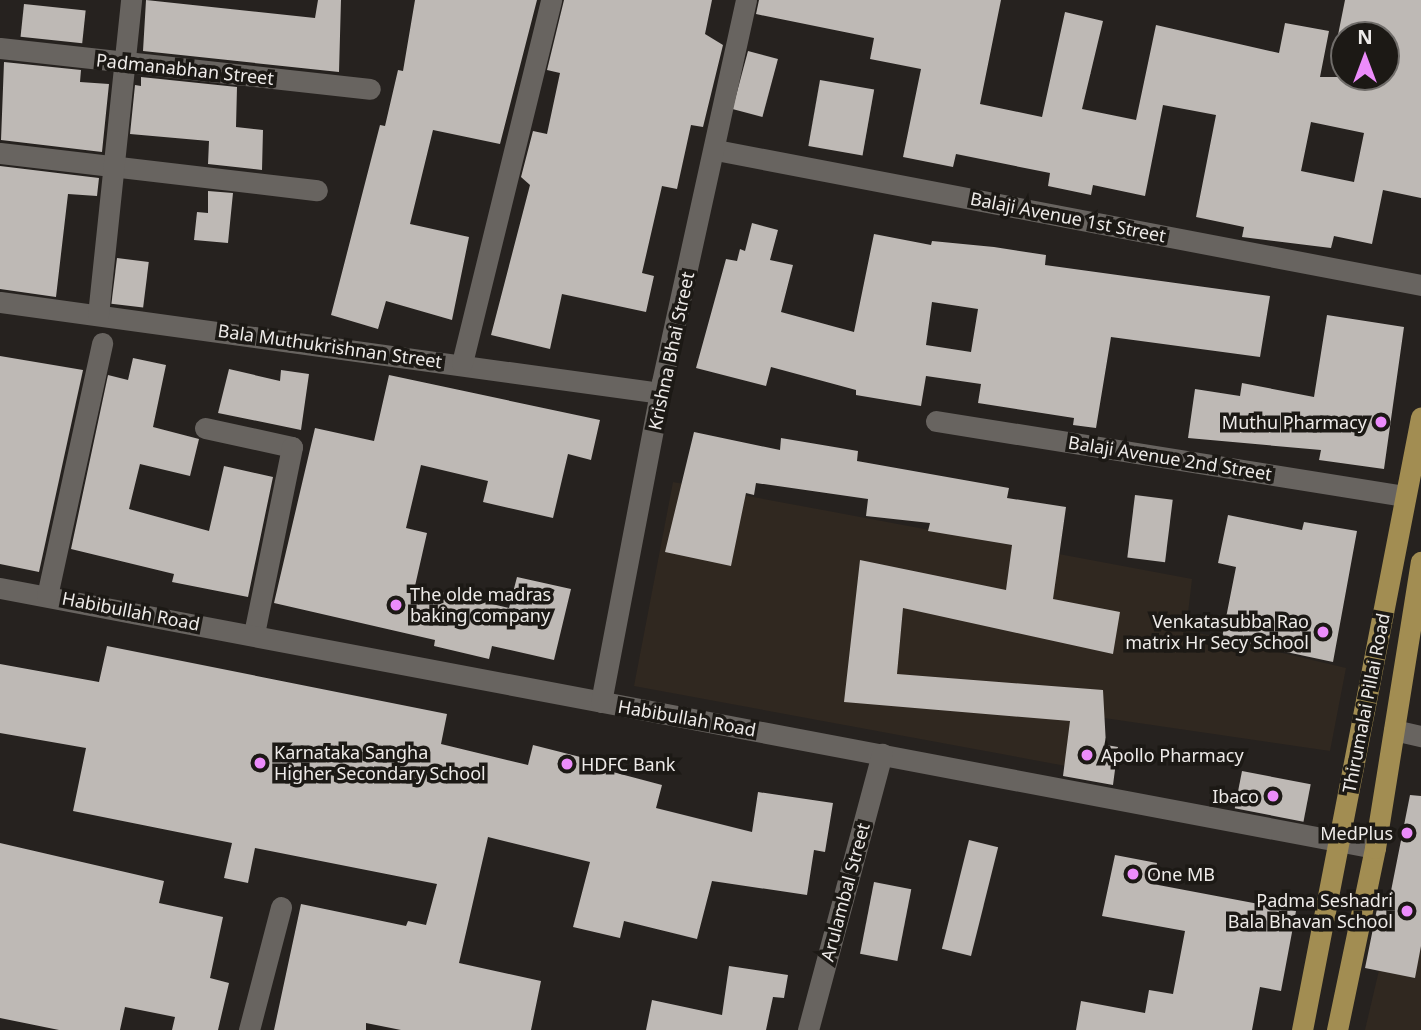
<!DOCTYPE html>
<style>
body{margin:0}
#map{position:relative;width:1421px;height:1030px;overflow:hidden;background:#26221f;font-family:"Noto Sans",sans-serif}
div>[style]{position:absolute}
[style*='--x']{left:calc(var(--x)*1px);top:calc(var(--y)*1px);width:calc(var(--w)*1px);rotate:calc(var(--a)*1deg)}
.built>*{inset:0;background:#302820}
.building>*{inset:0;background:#beb9b5;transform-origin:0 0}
.minor>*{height:21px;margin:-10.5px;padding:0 10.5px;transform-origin:10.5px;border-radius:10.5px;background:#686460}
.major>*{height:21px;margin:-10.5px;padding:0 10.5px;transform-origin:10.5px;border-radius:10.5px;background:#a28d52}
.dots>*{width:19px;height:19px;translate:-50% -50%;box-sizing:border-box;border:4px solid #1c1915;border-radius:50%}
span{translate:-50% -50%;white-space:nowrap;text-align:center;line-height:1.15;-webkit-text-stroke:7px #1c1915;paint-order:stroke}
.street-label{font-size:18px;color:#eeebe9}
.poi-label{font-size:18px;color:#eeebe9}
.right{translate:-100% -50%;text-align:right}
.left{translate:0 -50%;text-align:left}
.north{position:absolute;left:1330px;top:21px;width:70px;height:70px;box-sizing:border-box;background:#1c1915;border:2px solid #706d6a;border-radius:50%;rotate:0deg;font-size:19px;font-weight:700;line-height:28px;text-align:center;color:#eeebe9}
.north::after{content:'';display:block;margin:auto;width:24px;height:32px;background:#ec8cfb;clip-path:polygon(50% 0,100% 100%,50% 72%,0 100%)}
</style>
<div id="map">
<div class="built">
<div style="clip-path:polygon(673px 482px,1192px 579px,1186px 630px,1346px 668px,1330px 751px,1077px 714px,1066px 766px,634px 686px)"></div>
<div style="clip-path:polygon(1421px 791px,1421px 1030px,1365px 1030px)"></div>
</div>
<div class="building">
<div style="clip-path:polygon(146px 0,315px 18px,318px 0,341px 0,339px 72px,143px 51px)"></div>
<div style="clip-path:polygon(415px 0,537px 0,500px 144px,433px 130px,410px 224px,469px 237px,452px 320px,386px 301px,378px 329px,331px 315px,380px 125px,385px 126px,398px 70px,403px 71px)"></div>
<div style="clip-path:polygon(564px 0,712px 0,705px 34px,723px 45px,703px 127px,691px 125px,677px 189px,662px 186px,642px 273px,654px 276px,646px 312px,562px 294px,550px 349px,491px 335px,530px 185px,521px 177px,533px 131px,547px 134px,560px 73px,547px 70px)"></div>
<div style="clip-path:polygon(evenodd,759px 0,1001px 0,980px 104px,1042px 117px,1065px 12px,1103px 21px,1082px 109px,1136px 120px,1156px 25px,1279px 53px,1285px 23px,1329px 31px,1320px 77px,1386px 77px,1386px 35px,1338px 35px,1345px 0,1421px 0,1421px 198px,1383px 190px,1372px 244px,1334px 236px,1331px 248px,1242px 237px,1244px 227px,1196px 217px,1216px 115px,1163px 105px,1145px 196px,1093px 185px,1091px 195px,1048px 186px,1050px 173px,956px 154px,953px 167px,903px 157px,921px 69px,870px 59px,874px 38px,756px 14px,759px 0,1311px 122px,1364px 133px,1354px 182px,1301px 171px,1311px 122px)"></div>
<div style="left:24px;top:4px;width:62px;height:33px;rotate:6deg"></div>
<div style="left:748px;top:51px;width:31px;height:60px;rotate:15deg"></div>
<div style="clip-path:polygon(4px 62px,81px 70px,80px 82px,109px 84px,102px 152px,1px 140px)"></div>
<div style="clip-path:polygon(141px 77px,237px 87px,236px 127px,263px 130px,262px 170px,208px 164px,209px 141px,130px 134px,135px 85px,141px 86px)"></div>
<div style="left:820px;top:80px;width:55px;height:67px;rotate:10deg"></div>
<div style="clip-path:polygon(0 166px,99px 178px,97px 196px,68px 194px,56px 297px,0 289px)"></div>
<div style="clip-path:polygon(208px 191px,233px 193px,228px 243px,194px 240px,197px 212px,208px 213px)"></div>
<div style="clip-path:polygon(evenodd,752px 223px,778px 230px,770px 260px,793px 265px,781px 312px,854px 332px,874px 234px,931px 245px,932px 241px,994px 247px,1046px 255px,1045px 265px,1270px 296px,1260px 357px,1111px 337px,1096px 428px,1073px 425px,1074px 418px,978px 403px,981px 384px,926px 376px,921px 406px,856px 395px,856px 390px,771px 367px,766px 386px,696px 368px,726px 259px,737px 261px,740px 249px,745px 251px,752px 223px,932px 302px,978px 309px,971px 352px,926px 345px,932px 302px)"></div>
<div style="left:117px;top:258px;width:32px;height:46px;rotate:7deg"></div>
<div style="clip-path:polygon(1327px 315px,1404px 327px,1384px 469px,1319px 460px,1321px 450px,1188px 438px,1195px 389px,1240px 396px,1242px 383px,1314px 397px)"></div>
<div style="clip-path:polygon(0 356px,83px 370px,39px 572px,0 564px)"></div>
<div style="clip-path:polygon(133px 358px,166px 365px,153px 427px,199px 439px,190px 476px,140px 464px,129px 509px,209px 531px,224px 466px,273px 477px,248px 597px,172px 582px,174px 574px,71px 549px,108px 375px,128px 380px)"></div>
<div style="clip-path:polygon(229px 369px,280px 381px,281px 370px,309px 374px,301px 430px,218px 413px)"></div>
<div style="clip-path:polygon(389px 375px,600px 420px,591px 460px,568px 454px,553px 518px,483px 502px,488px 481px,421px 465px,406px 528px,427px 533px,415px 586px,509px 608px,517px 577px,571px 589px,554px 660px,492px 646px,489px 659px,434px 646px,435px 640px,274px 603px,315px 428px,374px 441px)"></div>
<div style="clip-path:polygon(694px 432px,780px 450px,781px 438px,858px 451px,857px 461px,1009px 488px,1007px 498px,1066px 507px,1053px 599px,1120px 612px,1113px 654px,903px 608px,897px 674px,1103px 690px,1106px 745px,1118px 747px,1113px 785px,1063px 776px,1070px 721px,844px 702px,860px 560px,1006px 590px,1012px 545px,928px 531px,930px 523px,866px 516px,868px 499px,756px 483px,754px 495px,746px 493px,731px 566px,665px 552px)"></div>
<div style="left:1135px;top:495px;width:38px;height:63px;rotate:7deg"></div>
<div style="clip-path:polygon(1228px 515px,1302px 530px,1304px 522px,1357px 531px,1333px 662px,1222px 638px,1236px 567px,1218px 563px)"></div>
<div style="clip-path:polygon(107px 646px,447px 714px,441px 744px,528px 765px,533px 745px,596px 761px,594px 767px,662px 785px,656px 808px,752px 832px,758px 792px,833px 803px,825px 852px,814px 850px,807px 895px,712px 881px,697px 939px,624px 921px,620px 938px,573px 927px,590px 862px,488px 837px,459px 963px,541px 981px,531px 1030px,401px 1030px,366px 1023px,366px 1030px,274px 1030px,301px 904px,406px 926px,408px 921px,426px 925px,437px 884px,255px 848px,248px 883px,224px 878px,232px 843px,73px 811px,86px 748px,0 733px,0 664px,99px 682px)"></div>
<div style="left:1242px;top:771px;width:70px;height:38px;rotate:11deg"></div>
<div style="clip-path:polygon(1410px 795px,1421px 796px,1421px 946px,1415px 978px,1365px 968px,1379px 899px,1389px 901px)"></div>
<div style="left:969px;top:840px;width:30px;height:112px;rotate:14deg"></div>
<div style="clip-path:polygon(0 843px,164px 881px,159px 903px,223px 917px,210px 978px,229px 983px,218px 1030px,172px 1030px,175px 1017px,125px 1007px,120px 1030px,59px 1030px,0 1018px)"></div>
<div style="clip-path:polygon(1115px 855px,1157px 863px,1153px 884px,1296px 911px,1281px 991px,1260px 987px,1252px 1030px,1076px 1030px,1081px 1001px,1145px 1013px,1149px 990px,1173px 994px,1185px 931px,1102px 916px)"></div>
<div style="left:874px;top:882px;width:38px;height:73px;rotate:11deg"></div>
<div style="clip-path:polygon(729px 966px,788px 975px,784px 998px,773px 997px,766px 1030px,646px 1030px,652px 1000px,722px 1015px)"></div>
</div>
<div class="minor">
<div style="--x:0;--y:48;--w:372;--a:6.3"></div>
<div style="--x:716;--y:150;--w:718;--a:10.84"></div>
<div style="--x:0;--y:153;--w:319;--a:6.7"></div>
<div style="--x:0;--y:302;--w:666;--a:7.85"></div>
<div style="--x:98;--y:315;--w:317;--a:-84"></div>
<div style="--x:462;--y:363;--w:374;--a:-76.2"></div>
<div style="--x:936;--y:421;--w:475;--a:9.1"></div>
<div style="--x:205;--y:428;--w:89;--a:12.3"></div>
<div style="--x:292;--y:447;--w:191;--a:101.5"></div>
<div style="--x:0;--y:588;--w:1399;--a:10.71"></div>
<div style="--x:47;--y:596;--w:259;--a:-77.7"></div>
<div style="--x:601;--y:702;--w:326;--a:-79.2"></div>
<div style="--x:662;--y:382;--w:391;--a:-77.6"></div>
<div style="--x:1394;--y:730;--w:28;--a:13"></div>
<div style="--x:249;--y:1030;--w:127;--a:-75.4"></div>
<div style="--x:808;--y:1030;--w:286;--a:-75"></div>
</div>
<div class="major">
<div style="--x:1302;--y:1030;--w:624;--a:-79.01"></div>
<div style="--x:1337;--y:1030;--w:186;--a:-78.2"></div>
<div style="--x:1375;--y:848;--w:290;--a:-80.9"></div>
</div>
<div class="dots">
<div style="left:1381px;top:422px;background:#ec8cfb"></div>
<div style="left:396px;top:605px;background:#ec8cfb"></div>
<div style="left:1323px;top:632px;background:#ec8cfb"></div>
<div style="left:1087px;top:755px;background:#ec8cfb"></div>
<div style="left:260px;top:763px;background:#ec8cfb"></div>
<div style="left:567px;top:764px;background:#ec8cfb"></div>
<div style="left:1273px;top:796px;background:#ec8cfb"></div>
<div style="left:1407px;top:833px;background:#ec8cfb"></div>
<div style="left:1133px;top:874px;background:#ec8cfb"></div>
<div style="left:1407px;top:911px;background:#ec8cfb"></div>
</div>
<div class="street-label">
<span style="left:185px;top:69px;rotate:6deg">Padmanabhan Street</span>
<span style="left:1068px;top:217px;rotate:11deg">Balaji Avenue 1st Street</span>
<span style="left:330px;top:346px;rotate:8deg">Bala Muthukrishnan Street</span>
<span style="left:671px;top:351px;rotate:-78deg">Krishna Bhai Street</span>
<span style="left:1170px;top:458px;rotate:9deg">Balaji Avenue 2nd Street</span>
<span style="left:131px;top:611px;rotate:11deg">Habibullah Road</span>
<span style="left:1366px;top:703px;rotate:-79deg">Thirumalai Pillai Road</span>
<span style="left:687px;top:718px;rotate:10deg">Habibullah Road</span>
<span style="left:845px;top:892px;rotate:-75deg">Arulambal Street</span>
</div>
<div class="poi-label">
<span class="right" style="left:1367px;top:422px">Muthu Pharmacy</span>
<span class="left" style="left:410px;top:605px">The olde madras<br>baking company</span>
<span class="right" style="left:1309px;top:632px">Venkatasubba Rao<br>matrix Hr Secy School</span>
<span class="left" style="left:274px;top:763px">Karnataka Sangha<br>Higher Secondary School</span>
<span class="left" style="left:1101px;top:755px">Apollo Pharmacy</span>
<span class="left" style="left:581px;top:764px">HDFC Bank</span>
<span class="right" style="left:1259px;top:796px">Ibaco</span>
<span class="right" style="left:1393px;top:833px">MedPlus</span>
<span class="left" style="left:1147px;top:874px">One MB</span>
<span class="right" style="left:1393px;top:911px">Padma Seshadri<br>Bala Bhavan School</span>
</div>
<div class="north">N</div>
</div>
